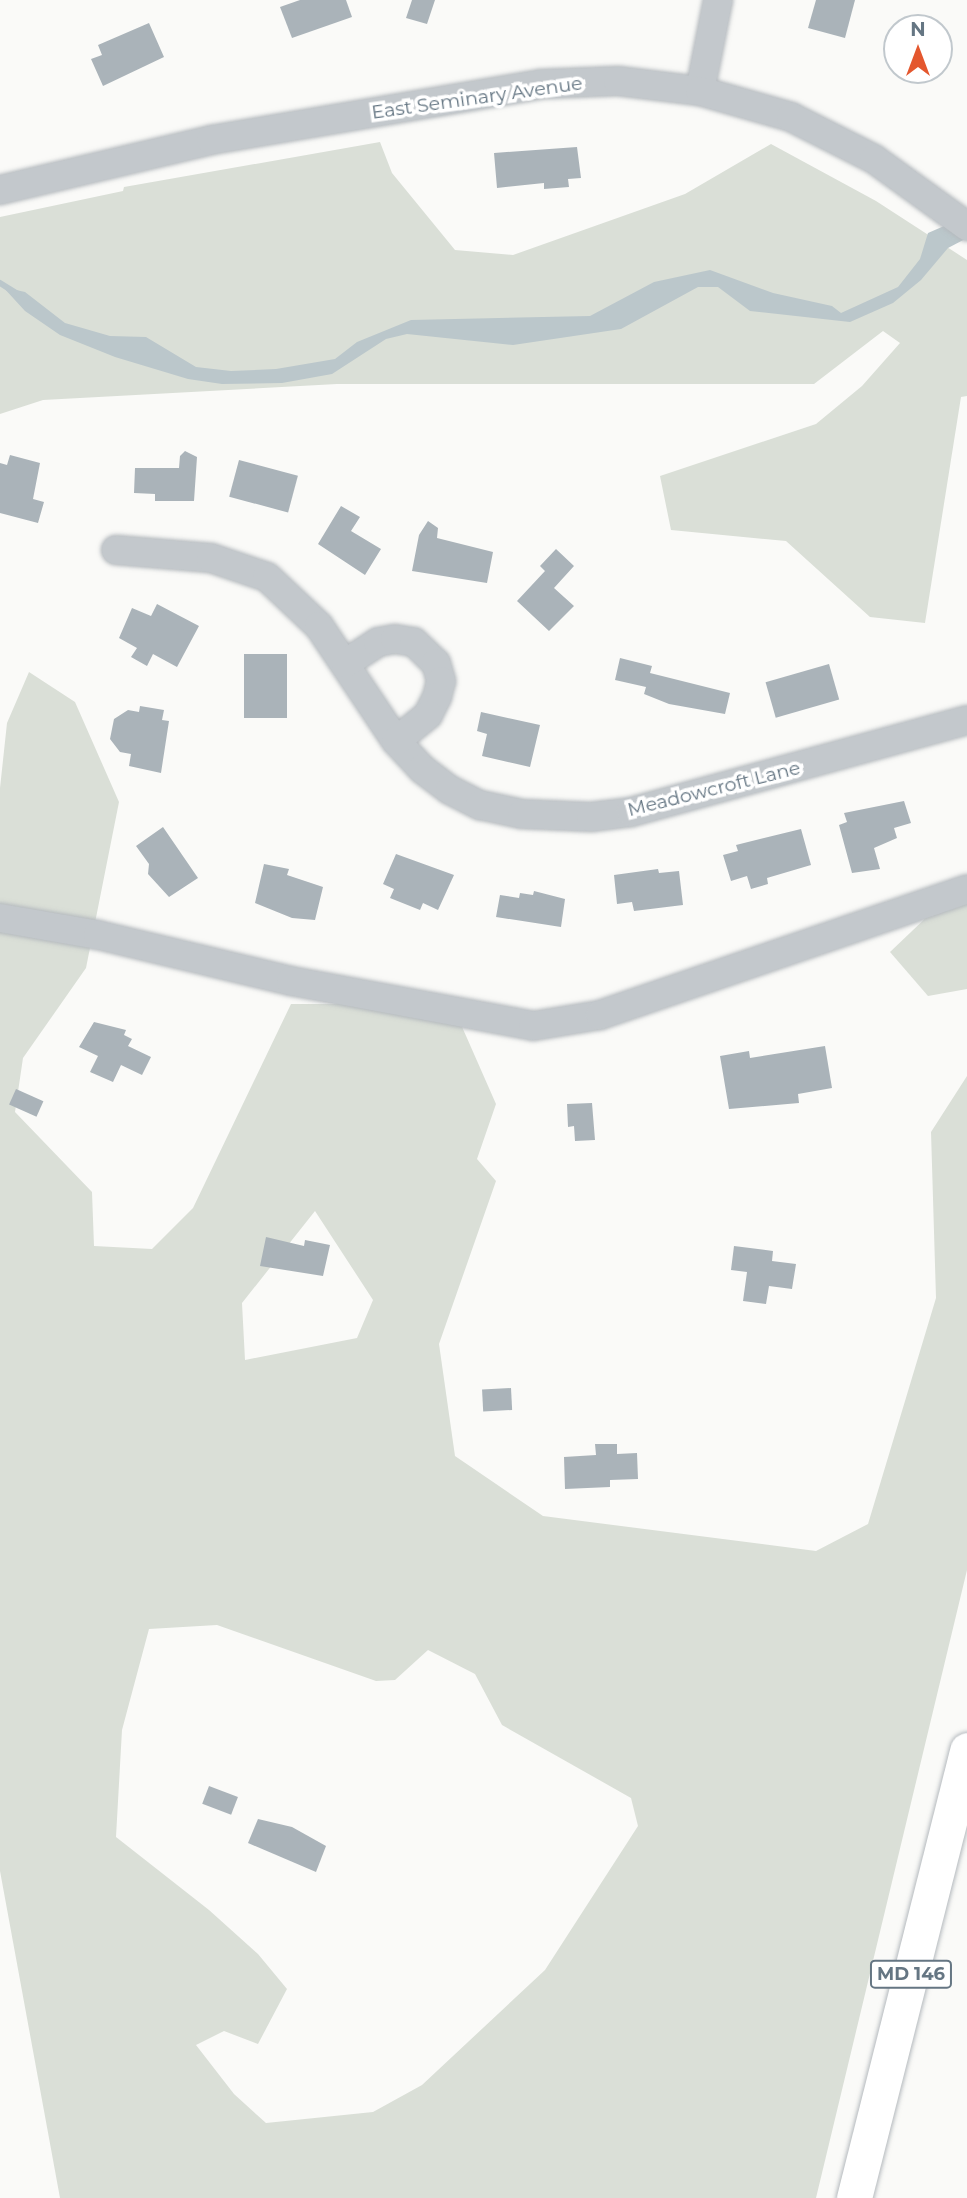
<!DOCTYPE html>
<style>
body{margin:0}
#map{position:relative;width:967px;height:2198px;overflow:hidden;background:#fafaf8;font-family:Montserrat,sans-serif}
div>[style]{position:absolute}
[style*='--x']{left:calc(var(--x)*1px);top:calc(var(--y)*1px);width:calc(var(--w)*1px);rotate:calc(var(--a)*1deg)}
.green>*{inset:0;background:#dadfd7}
.water>*{inset:0;background:#bbc7cb}
.stream>*{height:6px;margin:-3px;padding:0 3px;transform-origin:3px;border-radius:3px;background:#bbc7cb}
.building>*{inset:0;background:#aab3b9;transform-origin:0 0}
.roads{filter:drop-shadow(0 0 2px #b5babe) drop-shadow(0 0 2px #b5babe)}
.minor>*{height:28px;margin:-14px;padding:0 14px;transform-origin:14px;border-radius:14px;background:#c3c8cc}
.major>*{height:35px;margin:-17.5px;padding:0 17.5px;transform-origin:17.5px;border-radius:17.5px;background:#fff}
span{translate:-50% -50%;white-space:nowrap;text-align:center;line-height:1.15;-webkit-text-stroke:7px #fff;paint-order:stroke}
.shield-label span{padding:2px 5px;background:#fff;border:2px solid;border-radius:5px;-webkit-text-stroke-width:0}
.shield-label{font-size:18px;color:#657683;font-weight:700}
.street-label{font-size:19px;color:#657683}
.north{position:absolute;left:883px;top:14px;width:70px;height:70px;box-sizing:border-box;background:#fff;border:2px solid #c1c8cd;border-radius:50%;rotate:0deg;font-size:19px;font-weight:700;line-height:28px;text-align:center;color:#657683}
.north::after{content:'';display:block;margin:auto;width:24px;height:32px;background:#e4572e;clip-path:polygon(50% 0,100% 100%,50% 72%,0 100%)}
</style>
<div id="map">
<div class="green">
<div style="clip-path:polygon(380px 142px,392px 173px,455px 250px,513px 255px,685px 194px,771px 144px,876px 201px,967px 260px,967px 396px,961px 397px,925px 623px,870px 617px,786px 541px,671px 530px,660px 476px,816px 424px,862px 386px,900px 343px,883px 331px,814px 384px,337px 384px,43px 400px,0 414px,0 217px,123px 191px,124px 187px)"></div>
<div style="clip-path:polygon(evenodd,29px 672px,75px 702px,119px 802px,86px 968px,23px 1058px,15px 1112px,92px 1192px,94px 1246px,152px 1249px,193px 1208px,291px 1004px,452px 1004px,496px 1104px,477px 1159px,496px 1181px,439px 1344px,455px 1456px,543px 1516px,816px 1551px,868px 1524px,936px 1298px,931px 1132px,967px 1076px,967px 1570px,816px 2198px,60px 2198px,0 1871px,0 788px,7px 723px,29px 672px,315px 1211px,373px 1300px,357px 1338px,245px 1360px,242px 1303px,315px 1211px,29px 672px,217px 1625px,376px 1681px,395px 1680px,428px 1650px,475px 1674px,502px 1725px,631px 1798px,638px 1826px,545px 1970px,422px 2085px,373px 2112px,266px 2123px,234px 2094px,196px 2045px,224px 2031px,258px 2044px,287px 1989px,258px 1954px,209px 1910px,116px 1837px,122px 1730px,149px 1629px,217px 1625px)"></div>
<div style="clip-path:polygon(967px 904px,967px 989px,928px 996px,890px 952px,933px 911px)"></div>
</div>
<div class="water">
<div style="clip-path:polygon(967px 216px,967px 238px,948px 248px,921px 280px,893px 303px,850px 322px,750px 311px,718px 287px,698px 287px,621px 329px,513px 345px,407px 334px,386px 339px,332px 374px,282px 383px,222px 384px,188px 379px,115px 357px,60px 335px,25px 311px,3px 287px,25px 292px,65px 323px,110px 336px,146px 337px,196px 367px,231px 371px,276px 369px,335px 359px,357px 342px,411px 320px,590px 316px,654px 282px,710px 270px,773px 293px,832px 306px,841px 313px,898px 287px,920px 259px,928px 233px)"></div>
</div>
<div class="stream">
<div style="--x:0;--y:283;--w:22;--a:32"></div>
</div>
<div class="building">
<div style="clip-path:polygon(300px 0,346px 0,352px 17px,292px 38px,280px 7px)"></div>
<div style="clip-path:polygon(412px 0,435px 0,427px 24px,406px 18px)"></div>
<div style="clip-path:polygon(816px 0,855px 0,845px 38px,808px 28px)"></div>
<div style="clip-path:polygon(149px 23px,164px 57px,103px 86px,91px 59px,102px 55px,98px 45px)"></div>
<div style="clip-path:polygon(577px 147px,581px 178px,568px 179px,569px 187px,544px 189px,544px 183px,497px 188px,494px 153px)"></div>
<div style="clip-path:polygon(185px 451px,197px 457px,194px 501px,155px 501px,155px 494px,134px 493px,135px 468px,179px 468px,180px 456px)"></div>
<div style="clip-path:polygon(10px 455px,40px 463px,33px 499px,44px 502px,38px 523px,0 513px,0 463px,7px 465px)"></div>
<div style="left:239px;top:460px;width:61px;height:38px;rotate:15deg"></div>
<div style="clip-path:polygon(341px 506px,360px 517px,351px 531px,381px 549px,365px 575px,318px 544px)"></div>
<div style="clip-path:polygon(428px 521px,438px 528px,437px 538px,493px 552px,487px 583px,412px 571px,419px 535px)"></div>
<div style="clip-path:polygon(556px 549px,574px 566px,554px 588px,574px 606px,549px 631px,517px 601px,545px 571px,540px 566px)"></div>
<div style="clip-path:polygon(157px 604px,199px 626px,177px 667px,153px 654px,147px 666px,131px 657px,137px 648px,119px 638px,132px 608px,151px 616px)"></div>
<div style="left:244px;top:654px;width:43px;height:64px"></div>
<div style="clip-path:polygon(620px 658px,652px 666px,650px 673px,730px 693px,725px 714px,669px 704px,644px 694px,646px 687px,615px 680px)"></div>
<div style="left:829px;top:664px;width:37px;height:66px;rotate:74deg"></div>
<div style="clip-path:polygon(140px 706px,164px 710px,162px 720px,169px 721px,161px 773px,129px 766px,131px 754px,120px 752px,110px 739px,114px 719px,128px 710px,139px 712px)"></div>
<div style="clip-path:polygon(481px 712px,540px 725px,530px 767px,482px 756px,487px 734px,477px 731px)"></div>
<div style="clip-path:polygon(904px 801px,911px 823px,894px 828px,897px 838px,874px 848px,880px 869px,852px 873px,839px 825px,847px 822px,844px 813px)"></div>
<div style="clip-path:polygon(163px 827px,198px 878px,169px 897px,148px 874px,149px 864px,136px 846px)"></div>
<div style="clip-path:polygon(801px 829px,811px 865px,767px 878px,768px 884px,751px 889px,747px 876px,731px 881px,723px 855px,738px 851px,736px 845px)"></div>
<div style="clip-path:polygon(396px 854px,454px 875px,438px 910px,423px 903px,420px 910px,390px 898px,394px 889px,383px 884px)"></div>
<div style="clip-path:polygon(264px 864px,289px 869px,287px 875px,323px 887px,315px 920px,292px 918px,255px 903px)"></div>
<div style="clip-path:polygon(658px 869px,659px 873px,679px 871px,683px 905px,634px 911px,632px 902px,617px 904px,614px 875px)"></div>
<div style="clip-path:polygon(534px 891px,565px 899px,561px 927px,496px 917px,500px 895px,519px 898px,520px 893px,533px 895px)"></div>
<div style="clip-path:polygon(94px 1022px,126px 1030px,124px 1035px,132px 1039px,128px 1046px,151px 1057px,142px 1075px,121px 1065px,113px 1082px,90px 1072px,98px 1056px,79px 1047px)"></div>
<div style="clip-path:polygon(825px 1046px,832px 1088px,798px 1094px,799px 1103px,729px 1109px,720px 1056px,749px 1051px,750px 1058px)"></div>
<div style="left:16px;top:1089px;width:30px;height:17px;rotate:24deg"></div>
<div style="clip-path:polygon(592px 1103px,595px 1140px,575px 1141px,574px 1126px,568px 1127px,567px 1104px)"></div>
<div style="clip-path:polygon(266px 1237px,304px 1246px,305px 1240px,330px 1245px,323px 1276px,260px 1266px)"></div>
<div style="clip-path:polygon(734px 1246px,773px 1251px,772px 1261px,796px 1264px,792px 1289px,769px 1286px,766px 1304px,743px 1301px,747px 1272px,731px 1270px)"></div>
<div style="left:511px;top:1388px;width:22px;height:29px;rotate:87deg"></div>
<div style="clip-path:polygon(595px 1444px,617px 1444px,617px 1454px,637px 1453px,638px 1479px,610px 1480px,610px 1487px,565px 1489px,564px 1457px,596px 1455px)"></div>
<div style="left:209px;top:1786px;width:31px;height:19px;rotate:21deg"></div>
<div style="clip-path:polygon(258px 1819px,292px 1827px,326px 1846px,316px 1872px,248px 1843px)"></div>
</div>
<div class="roads">
<div class="minor">
<div style="--x:700;--y:91;--w:93;--a:-78.8"></div>
<div style="--x:0;--y:190;--w:217;--a:-13.3"></div>
<div style="--x:211;--y:140;--w:335;--a:-9.6"></div>
<div style="--x:541;--y:84;--w:77;--a:-2.2"></div>
<div style="--x:618;--y:81;--w:83;--a:7"></div>
<div style="--x:700;--y:91;--w:95;--a:15.9"></div>
<div style="--x:791;--y:117;--w:93;--a:26.8"></div>
<div style="--x:874;--y:159;--w:115;--a:35.8"></div>
<div style="--x:116;--y:550;--w:95;--a:4.8"></div>
<div style="--x:211;--y:558;--w:59;--a:18.7"></div>
<div style="--x:267;--y:577;--w:71;--a:43.3"></div>
<div style="--x:319;--y:626;--w:138;--a:56.2"></div>
<div style="--x:396;--y:741;--w:38;--a:47"></div>
<div style="--x:422;--y:769;--w:35;--a:37"></div>
<div style="--x:450;--y:790;--w:34;--a:27"></div>
<div style="--x:480;--y:805;--w:43;--a:12.1"></div>
<div style="--x:522;--y:814;--w:69;--a:2.5"></div>
<div style="--x:591;--y:817;--w:40;--a:-7.1"></div>
<div style="--x:631;--y:812;--w:348;--a:-15.3"></div>
<div style="--x:346;--y:663;--w:38;--a:-33"></div>
<div style="--x:378;--y:642;--w:17;--a:-10"></div>
<div style="--x:395;--y:639;--w:19;--a:9"></div>
<div style="--x:414;--y:642;--w:30;--a:44"></div>
<div style="--x:436;--y:663;--w:19;--a:74"></div>
<div style="--x:441;--y:681;--w:16;--a:104"></div>
<div style="--x:437;--y:697;--w:20;--a:117"></div>
<div style="--x:428;--y:715;--w:41;--a:140.9"></div>
<div style="--x:0;--y:918;--w:99;--a:9.8"></div>
<div style="--x:98;--y:935;--w:198;--a:13.4"></div>
<div style="--x:291;--y:981;--w:246;--a:10.5"></div>
<div style="--x:533;--y:1026;--w:68;--a:-9.3"></div>
<div style="--x:600;--y:1015;--w:388;--a:-18.9"></div>
</div>
<div class="major">
<div style="--x:854;--y:2198;--w:462;--a:-75.8"></div>
</div>
</div>
<div class="shield-label">
<span style="left:911px;top:1974px">MD 146</span>
</div>
<div class="street-label">
<span style="left:477px;top:98px;rotate:-8deg">East Seminary Avenue</span>
<span style="left:714px;top:789px;rotate:-14deg">Meadowcroft Lane</span>
</div>
<div class="north">N</div>
</div>
